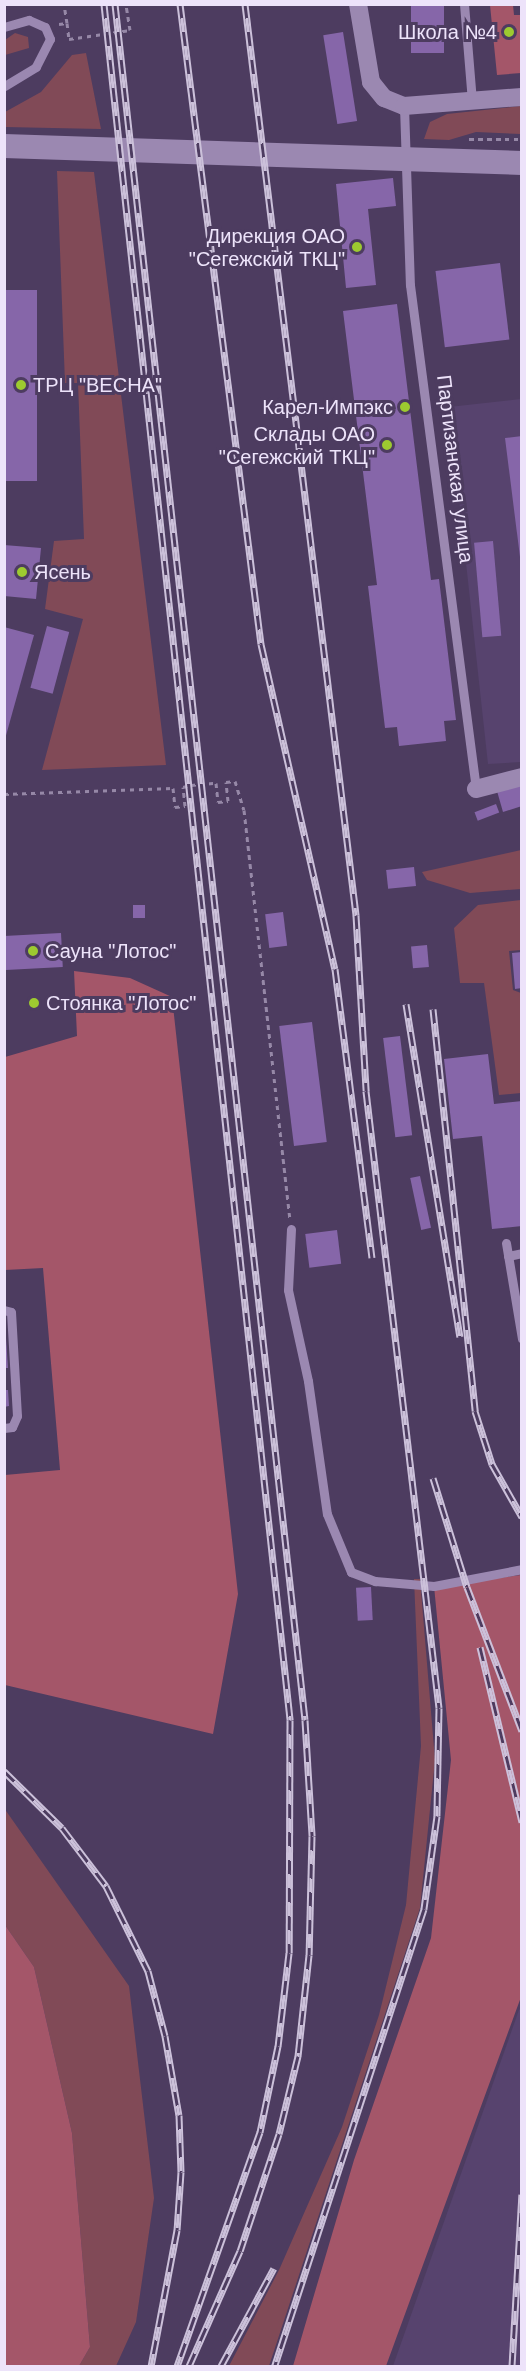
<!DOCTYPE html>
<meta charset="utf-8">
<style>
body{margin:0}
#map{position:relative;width:526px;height:2371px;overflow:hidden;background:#4d3c60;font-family:Helvetica,sans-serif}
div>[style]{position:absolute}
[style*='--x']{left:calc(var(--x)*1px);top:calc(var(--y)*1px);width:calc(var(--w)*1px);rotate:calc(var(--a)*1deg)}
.built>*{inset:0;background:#57436e}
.green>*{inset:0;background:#814a57}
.forest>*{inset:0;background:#a45669}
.building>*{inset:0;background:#8666a9;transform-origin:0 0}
.path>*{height:3px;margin-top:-1.5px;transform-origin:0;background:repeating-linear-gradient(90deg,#9688a7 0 4.5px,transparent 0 9px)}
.lane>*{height:9px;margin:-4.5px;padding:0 4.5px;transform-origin:4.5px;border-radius:4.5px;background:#9b88b1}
.street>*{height:18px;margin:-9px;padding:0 9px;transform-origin:9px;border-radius:9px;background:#9b88b1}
.secondary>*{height:24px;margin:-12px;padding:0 12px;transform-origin:12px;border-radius:12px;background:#9b88b1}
.rail>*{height:7px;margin-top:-3.5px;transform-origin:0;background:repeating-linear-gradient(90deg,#4d3c60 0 14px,#ccc1da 0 28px);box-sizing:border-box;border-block:2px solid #ccc1da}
.dots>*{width:16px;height:16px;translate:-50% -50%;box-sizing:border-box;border:3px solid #4d3c60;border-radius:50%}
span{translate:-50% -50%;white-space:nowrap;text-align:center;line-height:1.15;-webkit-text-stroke:6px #4d3c60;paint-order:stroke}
.poi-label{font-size:20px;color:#ede3fa}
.right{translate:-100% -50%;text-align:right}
.left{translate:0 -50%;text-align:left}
.street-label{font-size:20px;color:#ede3fa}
.frame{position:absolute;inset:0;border:6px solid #ede3fa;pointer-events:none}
</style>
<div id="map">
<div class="built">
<div style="clip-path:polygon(521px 399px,521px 762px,488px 764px,449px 407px)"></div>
<div style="clip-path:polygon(521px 2008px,521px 2366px,393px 2366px,519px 2010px)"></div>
</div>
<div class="green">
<div style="clip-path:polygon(15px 33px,28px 37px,29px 48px,5px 55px,5px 40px)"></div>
<div style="clip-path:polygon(86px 53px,101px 129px,5px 127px,5px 112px,41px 92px,72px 55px)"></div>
<div style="clip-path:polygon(521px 106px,521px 134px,476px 132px,449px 140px,424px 139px,430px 122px,447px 114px)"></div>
<div style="clip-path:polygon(57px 171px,94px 172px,166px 765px,42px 770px,83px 619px,45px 609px,54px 541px,84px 539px,78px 383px,65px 383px)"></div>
<div style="clip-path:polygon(521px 850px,521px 889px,470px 893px,427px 880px,422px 872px)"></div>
<div style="clip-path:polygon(521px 900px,521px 950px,509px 951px,513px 990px,521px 993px,521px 1093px,499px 1095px,484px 983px,460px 983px,454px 928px,478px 905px)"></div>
<div style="clip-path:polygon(414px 1579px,420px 1579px,435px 1760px,420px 1908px,269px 2366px,229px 2366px,279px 2270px,342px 2127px,379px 2015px,406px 1905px,421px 1746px)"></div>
<div style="clip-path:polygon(4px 1808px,129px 1986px,154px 2198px,136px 2322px,116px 2366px,79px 2366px,90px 2347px,72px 2133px,34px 1967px,5px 1925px)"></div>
</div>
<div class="forest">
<div style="clip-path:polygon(490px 5px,513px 5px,514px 15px,521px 15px,521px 73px,497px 75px)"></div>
<div style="clip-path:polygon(74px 971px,130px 978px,172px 997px,238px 1594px,213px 1734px,5px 1685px,5px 1475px,60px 1470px,43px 1268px,5px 1270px,5px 1057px,77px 1036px)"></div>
<div style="clip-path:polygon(521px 1575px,521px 1997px,386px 2366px,293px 2366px,354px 2160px,431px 1938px,451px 1760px,434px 1586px)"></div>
<div style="clip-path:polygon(5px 1925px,34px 1967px,72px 2133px,90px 2347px,79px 2366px,5px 2366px)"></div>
</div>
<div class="building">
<div style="left:411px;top:4px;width:33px;height:49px"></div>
<div style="left:343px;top:32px;width:90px;height:20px;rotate:81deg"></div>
<div style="clip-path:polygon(393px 178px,396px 206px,368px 209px,376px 285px,346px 288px,336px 184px)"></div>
<div style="left:500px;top:263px;width:77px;height:65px;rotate:83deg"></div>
<div style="left:4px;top:290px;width:33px;height:191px"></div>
<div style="clip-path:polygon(397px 304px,431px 580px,439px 579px,456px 720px,444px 721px,446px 741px,399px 746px,397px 727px,385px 728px,368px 586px,377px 585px,343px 311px)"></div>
<div style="clip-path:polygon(522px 436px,522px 557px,520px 557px,505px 438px)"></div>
<div style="left:493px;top:541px;width:95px;height:19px;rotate:85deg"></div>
<div style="clip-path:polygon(4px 545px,41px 548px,36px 599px,4px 596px)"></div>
<div style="left:47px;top:626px;width:23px;height:64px;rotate:15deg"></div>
<div style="clip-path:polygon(4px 627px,34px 635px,5px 739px,4px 739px)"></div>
<div style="clip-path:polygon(520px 785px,522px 806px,503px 812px,497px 791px)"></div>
<div style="left:496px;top:804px;width:9px;height:23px;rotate:69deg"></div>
<div style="left:414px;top:867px;width:19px;height:28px;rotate:84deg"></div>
<div style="left:133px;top:905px;width:12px;height:13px"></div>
<div style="left:283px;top:912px;width:34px;height:18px;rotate:83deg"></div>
<div style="left:61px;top:933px;width:34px;height:57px;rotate:87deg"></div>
<div style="left:427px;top:945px;width:22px;height:16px;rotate:85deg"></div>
<div style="clip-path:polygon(522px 952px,522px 988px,515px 989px,512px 953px)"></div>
<div style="left:312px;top:1022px;width:121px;height:33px;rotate:83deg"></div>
<div style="left:400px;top:1036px;width:100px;height:17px;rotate:83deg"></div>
<div style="clip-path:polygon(488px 1054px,494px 1104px,522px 1101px,522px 1226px,492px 1229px,482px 1136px,453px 1139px,444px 1059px)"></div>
<div style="left:420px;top:1176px;width:53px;height:10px;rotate:78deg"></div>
<div style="left:337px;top:1230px;width:34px;height:32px;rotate:83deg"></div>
<div style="clip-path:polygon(4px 1338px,6px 1338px,8px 1368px,4px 1368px)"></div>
<div style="clip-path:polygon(4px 1390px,8px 1390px,9px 1406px,4px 1407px)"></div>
<div style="left:371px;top:1587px;width:33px;height:15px;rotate:87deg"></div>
</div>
<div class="path">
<div style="--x:67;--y:23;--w:16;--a:83"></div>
<div style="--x:69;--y:39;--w:62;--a:-8.4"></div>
<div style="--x:130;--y:30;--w:26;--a:-99"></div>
<div style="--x:59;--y:24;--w:8;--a:-7"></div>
<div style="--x:67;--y:23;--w:19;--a:-99"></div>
<div style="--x:469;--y:139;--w:53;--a:0"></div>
<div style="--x:4;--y:794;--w:169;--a:-2"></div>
<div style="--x:173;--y:788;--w:19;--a:84"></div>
<div style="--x:175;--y:807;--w:10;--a:-6"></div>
<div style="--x:185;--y:806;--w:19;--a:-96"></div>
<div style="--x:183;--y:787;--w:8;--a:-14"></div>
<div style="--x:191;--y:785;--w:25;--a:-5"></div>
<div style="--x:216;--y:783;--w:19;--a:84"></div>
<div style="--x:218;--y:802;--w:10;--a:-6"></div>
<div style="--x:228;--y:801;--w:19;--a:-96"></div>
<div style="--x:226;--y:782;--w:9;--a:-6"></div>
<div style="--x:235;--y:781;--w:30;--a:73"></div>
<div style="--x:244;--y:810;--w:411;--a:83.6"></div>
</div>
<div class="lane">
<div style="--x:464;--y:4;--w:97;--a:85.3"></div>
<div style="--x:4;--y:27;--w:26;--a:-16"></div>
<div style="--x:29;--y:20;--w:17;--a:24"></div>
<div style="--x:45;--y:27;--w:13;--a:67"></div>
<div style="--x:50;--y:39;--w:31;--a:117"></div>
<div style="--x:36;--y:67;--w:37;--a:149"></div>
<div style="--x:404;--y:106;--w:179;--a:88.1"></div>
<div style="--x:410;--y:285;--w:508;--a:82.54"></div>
<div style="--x:291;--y:1229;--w:61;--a:92.8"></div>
<div style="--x:288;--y:1290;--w:93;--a:77.6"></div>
<div style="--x:308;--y:1381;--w:134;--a:81.9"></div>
<div style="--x:327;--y:1514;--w:63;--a:67.5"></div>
<div style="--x:351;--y:1572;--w:26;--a:21"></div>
<div style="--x:375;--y:1581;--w:59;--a:4.8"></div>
<div style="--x:434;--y:1586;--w:90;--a:-10.9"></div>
<div style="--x:506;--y:1243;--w:97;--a:80.5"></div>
<div style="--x:508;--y:1256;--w:14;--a:-12"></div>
<div style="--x:4;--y:1310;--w:7;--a:16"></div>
<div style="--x:11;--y:1312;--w:104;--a:86.7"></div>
<div style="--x:17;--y:1416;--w:12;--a:114"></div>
<div style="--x:12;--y:1427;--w:8;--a:173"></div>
</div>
<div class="street">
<div style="--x:358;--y:4;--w:79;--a:80.5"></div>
<div style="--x:371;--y:82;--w:21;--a:51"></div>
<div style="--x:384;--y:98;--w:22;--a:22"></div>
<div style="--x:404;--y:106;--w:118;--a:-4.4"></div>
<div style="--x:476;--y:789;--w:48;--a:-14.6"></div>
</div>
<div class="secondary">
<div style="--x:4;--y:146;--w:518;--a:1.88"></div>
</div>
<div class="rail">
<div style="--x:104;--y:4;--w:1726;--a:83.81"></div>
<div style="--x:290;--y:1720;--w:233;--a:90.2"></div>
<div style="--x:289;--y:1953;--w:94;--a:96.7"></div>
<div style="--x:278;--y:2046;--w:88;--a:101.8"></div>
<div style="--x:260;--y:2132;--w:248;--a:109.5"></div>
<div style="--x:115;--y:4;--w:1726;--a:83.68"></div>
<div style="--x:305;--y:1720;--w:116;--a:86.5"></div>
<div style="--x:312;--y:1836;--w:119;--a:91.4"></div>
<div style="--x:309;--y:1955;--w:102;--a:96.2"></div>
<div style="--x:298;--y:2056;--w:80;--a:103.7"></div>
<div style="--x:279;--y:2134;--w:123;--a:108.4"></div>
<div style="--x:240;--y:2251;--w:126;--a:113.9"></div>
<div style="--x:180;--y:4;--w:645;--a:82.79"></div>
<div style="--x:261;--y:644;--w:333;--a:77.2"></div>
<div style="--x:335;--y:969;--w:291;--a:82.7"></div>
<div style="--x:245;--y:4;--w:918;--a:83.05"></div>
<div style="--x:356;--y:915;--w:176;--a:86.7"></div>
<div style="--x:366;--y:1091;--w:621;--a:83.25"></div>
<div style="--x:439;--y:1708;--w:108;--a:91.1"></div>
<div style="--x:437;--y:1816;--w:94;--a:98"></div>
<div style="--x:424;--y:1909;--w:481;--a:108.1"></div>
<div style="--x:406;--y:1004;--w:337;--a:80.8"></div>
<div style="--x:433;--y:1009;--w:404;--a:84"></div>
<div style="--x:475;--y:1411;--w:56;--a:72.2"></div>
<div style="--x:492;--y:1464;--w:61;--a:60.5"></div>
<div style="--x:433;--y:1478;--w:114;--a:72.7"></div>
<div style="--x:467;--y:1587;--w:154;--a:69.1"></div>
<div style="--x:480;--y:1647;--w:180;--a:76.5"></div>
<div style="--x:4;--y:1771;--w:81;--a:44.5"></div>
<div style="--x:62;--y:1828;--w:73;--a:52.8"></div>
<div style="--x:106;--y:1886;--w:95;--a:63.7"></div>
<div style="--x:148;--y:1971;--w:67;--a:75.3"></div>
<div style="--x:165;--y:2036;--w:80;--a:80"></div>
<div style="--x:179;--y:2115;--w:57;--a:88"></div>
<div style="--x:181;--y:2172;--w:58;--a:93.9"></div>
<div style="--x:177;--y:2230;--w:138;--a:100.8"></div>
<div style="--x:221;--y:2366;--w:111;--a:-61.6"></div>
<div style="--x:512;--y:2366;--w:172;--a:-86.7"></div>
</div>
<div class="dots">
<div style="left:509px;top:32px;background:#9dca30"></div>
<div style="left:357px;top:247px;background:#9dca30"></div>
<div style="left:21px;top:385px;background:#9dca30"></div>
<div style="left:405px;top:407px;background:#9dca30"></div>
<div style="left:387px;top:445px;background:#9dca30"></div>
<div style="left:22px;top:572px;background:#9dca30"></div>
<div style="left:33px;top:951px;background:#9dca30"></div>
<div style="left:34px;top:1003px;background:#9dca30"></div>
</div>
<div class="poi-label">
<span class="right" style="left:497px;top:32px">Школа №4</span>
<span class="right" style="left:345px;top:248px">Дирекция ОАО<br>"Сегежский ТКЦ"</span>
<span class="left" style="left:33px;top:385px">ТРЦ "ВЕСНА"</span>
<span class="right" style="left:393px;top:407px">Карел-Импэкс</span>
<span class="right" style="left:375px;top:446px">Склады ОАО<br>"Сегежский ТКЦ"</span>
<span class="left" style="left:34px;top:572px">Ясень</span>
<span class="left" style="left:45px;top:951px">Сауна "Лотос"</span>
<span class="left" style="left:46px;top:1003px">Стоянка "Лотос"</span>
</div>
<div class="street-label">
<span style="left:455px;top:469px;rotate:83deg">Партизанская улица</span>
</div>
<div class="frame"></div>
</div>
